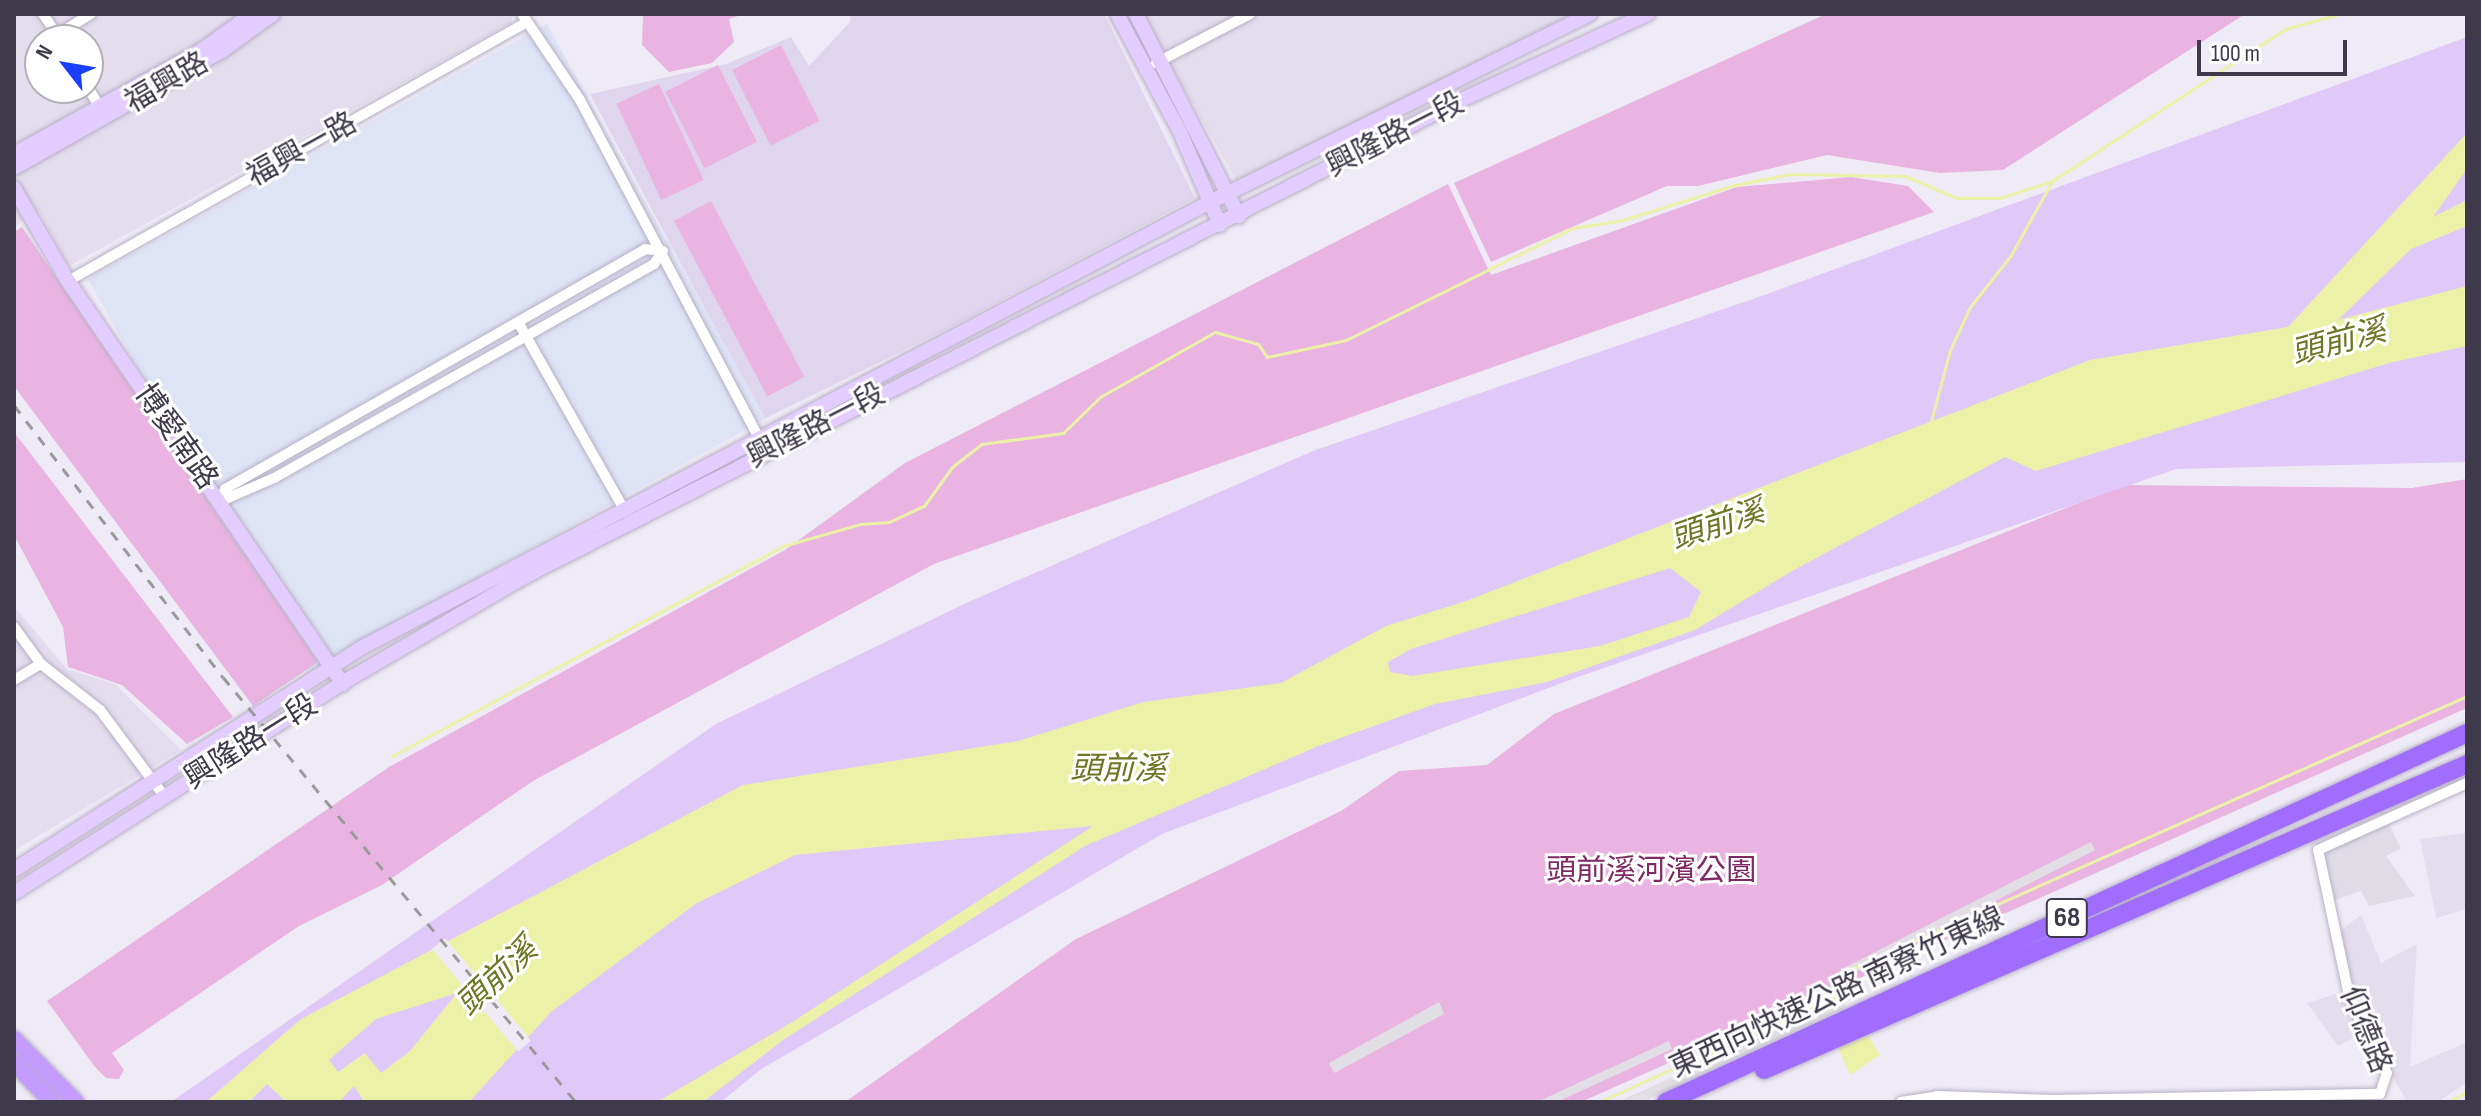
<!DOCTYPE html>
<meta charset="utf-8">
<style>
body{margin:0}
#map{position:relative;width:2481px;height:1116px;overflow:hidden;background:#efebf6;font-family:"Sofia Sans Condensed","Noto Sans TC",sans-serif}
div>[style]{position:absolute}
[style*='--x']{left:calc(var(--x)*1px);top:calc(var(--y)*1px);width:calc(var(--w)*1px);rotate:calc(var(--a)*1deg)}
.residential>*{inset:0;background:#e4ddee}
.industrial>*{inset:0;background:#dfdce6}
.education>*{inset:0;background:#e0d5ef}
.medical>*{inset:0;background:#dfe3f6;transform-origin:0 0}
.green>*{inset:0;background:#eab4e2;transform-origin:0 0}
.sand>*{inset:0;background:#e0c8f9}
.parking>*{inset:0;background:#e1dfe5;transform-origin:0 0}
.water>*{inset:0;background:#ebf2a8}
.pier>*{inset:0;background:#efebf6;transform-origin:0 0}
.stream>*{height:3px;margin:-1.5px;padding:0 1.5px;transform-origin:1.5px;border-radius:1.5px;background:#ebf2a8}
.roads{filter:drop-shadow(0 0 2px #b7b0c5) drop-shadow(0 0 2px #b7b0c5)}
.street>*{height:10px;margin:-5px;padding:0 5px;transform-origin:5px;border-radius:5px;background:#fff}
.secondary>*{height:14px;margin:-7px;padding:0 7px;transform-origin:7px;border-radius:7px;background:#e3ccff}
.primary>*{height:16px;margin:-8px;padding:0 8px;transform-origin:8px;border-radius:8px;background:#c49bff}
.highway>*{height:18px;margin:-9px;padding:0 9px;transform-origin:9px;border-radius:9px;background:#a16dff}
.rail>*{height:3px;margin-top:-1.5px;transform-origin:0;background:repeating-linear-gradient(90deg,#9a9a9a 0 10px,transparent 0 20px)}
span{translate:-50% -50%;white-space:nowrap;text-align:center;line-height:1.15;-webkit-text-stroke:6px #fff;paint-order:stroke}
.shield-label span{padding:2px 6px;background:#fff;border:2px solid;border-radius:6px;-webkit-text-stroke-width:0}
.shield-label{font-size:28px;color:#3e394b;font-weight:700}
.street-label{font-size:30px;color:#3e394b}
.park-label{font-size:30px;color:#7f2964}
.water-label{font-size:32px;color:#6d7622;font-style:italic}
.frame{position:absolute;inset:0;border:16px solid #3e394b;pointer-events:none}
.north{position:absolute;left:24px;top:24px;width:80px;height:80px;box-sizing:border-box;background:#fff;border:2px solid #b2b0b7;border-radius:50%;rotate:301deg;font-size:22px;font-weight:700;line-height:32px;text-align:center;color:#3e394b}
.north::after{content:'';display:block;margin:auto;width:28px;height:36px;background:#1b3ffd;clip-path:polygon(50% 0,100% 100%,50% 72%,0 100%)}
.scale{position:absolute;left:2197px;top:40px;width:150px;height:36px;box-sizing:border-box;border:4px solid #3e394b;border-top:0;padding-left:10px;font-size:24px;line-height:28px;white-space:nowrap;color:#3e394b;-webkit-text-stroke:6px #fff;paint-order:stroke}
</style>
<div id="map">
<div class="residential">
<div style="clip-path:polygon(evenodd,14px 14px,513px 14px,511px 23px,69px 266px,39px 211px,14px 227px,14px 14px,40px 40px,88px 40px,88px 88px,40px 88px,40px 40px)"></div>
<div style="clip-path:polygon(1141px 14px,1584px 14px,1239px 185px)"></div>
<div style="clip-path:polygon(14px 606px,67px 669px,115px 684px,181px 750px,14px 851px)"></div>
<div style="clip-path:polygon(2467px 833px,2467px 909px,2436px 918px,2420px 839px)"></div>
<div style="clip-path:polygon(2361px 915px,2381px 963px,2417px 944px,2410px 1067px,2465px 1043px,2465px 1084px,2439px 1101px,2407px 1102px,2367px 1031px,2338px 1046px,2307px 1003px,2351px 989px,2341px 930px)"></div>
</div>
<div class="industrial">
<div style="clip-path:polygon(2388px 822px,2401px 848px,2386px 856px,2415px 896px,2369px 906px,2361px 891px,2335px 900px,2324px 853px)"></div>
</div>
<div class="education">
<div style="clip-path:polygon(851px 14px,1104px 14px,1195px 198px,947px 329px,764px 419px,590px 94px,726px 64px,791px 37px,809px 66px,850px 22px)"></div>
</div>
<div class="medical">
<div style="left:547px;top:24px;width:451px;height:525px;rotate:61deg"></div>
</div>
<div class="green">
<div style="clip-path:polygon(643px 14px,744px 14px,729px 19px,734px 42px,712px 63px,669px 72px,642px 45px)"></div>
<div style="clip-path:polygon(1826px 14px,2245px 14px,2003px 170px,1940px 173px,1827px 155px,1698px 186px,1667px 186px,1491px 262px,1454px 183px)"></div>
<div style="left:781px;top:45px;width:85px;height:55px;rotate:63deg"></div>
<div style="left:718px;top:65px;width:86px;height:59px;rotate:63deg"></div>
<div style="left:659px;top:84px;width:106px;height:47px;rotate:65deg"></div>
<div style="clip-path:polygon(1851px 177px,1908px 186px,1934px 212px,934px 564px,533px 781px,382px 885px,299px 926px,112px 1053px,124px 1070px,119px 1079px,106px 1078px,95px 1067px,47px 1001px,389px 767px,785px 550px,905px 463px,1448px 184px,1491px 275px,1737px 187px)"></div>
<div style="left:711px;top:201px;width:199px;height:42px;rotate:62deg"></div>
<div style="clip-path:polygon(22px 227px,318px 662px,253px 706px,14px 386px,14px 232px)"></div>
<div style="clip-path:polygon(14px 432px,233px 717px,187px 744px,122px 685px,68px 667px,63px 627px,14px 535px)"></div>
<div style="clip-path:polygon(2467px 479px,2467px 708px,1581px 1102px,845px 1102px,1076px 939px,1341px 811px,1399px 771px,1487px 765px,1554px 714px,2123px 485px,2412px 488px)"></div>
</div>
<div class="sand">
<div style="clip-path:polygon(2467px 37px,2467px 462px,2176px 469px,1575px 678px,1162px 834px,760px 1070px,721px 1102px,171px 1102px,716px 724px,964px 604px,1313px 451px,1770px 293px)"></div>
</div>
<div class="parking">
<div style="left:2091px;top:842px;width:9px;height:278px;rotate:63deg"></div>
<div style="clip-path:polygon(1841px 999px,1846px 1007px,1643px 1102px,1618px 1102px)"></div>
<div style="clip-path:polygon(1439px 1002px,1444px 1014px,1334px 1073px,1329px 1063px)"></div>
<div style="clip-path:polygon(1669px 1041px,1672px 1049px,1557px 1102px,1537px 1102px)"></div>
</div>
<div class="water">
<div style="clip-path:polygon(evenodd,2467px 133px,2467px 169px,2433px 217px,2467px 200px,2467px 226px,2411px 249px,2338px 320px,2467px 286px,2467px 346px,2389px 363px,2036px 471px,2005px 457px,1792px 571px,1695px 630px,1547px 682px,1435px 704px,1321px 745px,1085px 846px,783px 1040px,703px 1102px,657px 1102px,794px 1021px,1093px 826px,795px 855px,697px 903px,551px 1012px,469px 1102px,364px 1102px,354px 1086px,339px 1102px,286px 1102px,267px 1084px,249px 1102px,206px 1102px,301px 1019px,743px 785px,1018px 741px,1144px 702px,1281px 683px,1386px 626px,1466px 601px,2090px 360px,2288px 327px,2467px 133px,1670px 568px,1701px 592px,1689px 617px,1600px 646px,1412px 676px,1390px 672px,1388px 662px,1411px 649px,1670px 568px,2467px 133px,457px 993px,410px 1051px,381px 1073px,365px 1053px,338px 1072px,329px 1060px,376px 1019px,457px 993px)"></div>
<div style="clip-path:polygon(1868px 1035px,1880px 1055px,1850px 1075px,1838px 1048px)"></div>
</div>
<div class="pier">
<div style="left:445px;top:938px;width:134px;height:17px;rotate:50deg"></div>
</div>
<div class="stream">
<div style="--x:1930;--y:425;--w:78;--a:-75.1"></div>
<div style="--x:1950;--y:350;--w:47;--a:-65.1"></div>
<div style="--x:1970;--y:307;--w:66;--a:-51.7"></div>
<div style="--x:2011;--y:255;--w:85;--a:-61"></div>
<div style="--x:392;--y:756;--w:444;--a:-28.2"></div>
<div style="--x:783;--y:546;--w:80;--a:-15.9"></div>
<div style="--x:860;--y:524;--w:29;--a:-4"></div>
<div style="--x:889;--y:522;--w:38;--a:-25"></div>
<div style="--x:924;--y:506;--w:48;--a:-54.3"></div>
<div style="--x:952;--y:467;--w:37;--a:-38"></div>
<div style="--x:981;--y:444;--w:83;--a:-7.6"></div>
<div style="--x:1063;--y:433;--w:52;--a:-44.2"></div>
<div style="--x:1100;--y:397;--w:132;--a:-29.5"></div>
<div style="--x:1215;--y:332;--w:45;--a:15.6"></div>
<div style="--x:1258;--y:344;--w:16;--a:55"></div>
<div style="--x:1267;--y:357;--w:81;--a:-12.1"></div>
<div style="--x:1346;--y:340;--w:253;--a:-26.3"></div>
<div style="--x:1573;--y:228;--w:51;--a:-9.1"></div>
<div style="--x:1623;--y:220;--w:117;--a:-17.4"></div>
<div style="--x:1735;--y:185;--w:56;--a:-11.3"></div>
<div style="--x:1790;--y:174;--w:115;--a:1"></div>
<div style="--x:1905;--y:176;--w:56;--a:22.9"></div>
<div style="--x:1957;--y:198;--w:43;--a:0"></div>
<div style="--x:2000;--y:198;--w:55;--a:-18.1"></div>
<div style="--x:2052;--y:181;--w:278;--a:-33.1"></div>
<div style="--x:2285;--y:29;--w:56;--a:-15.5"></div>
<div style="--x:1835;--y:976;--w:691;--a:-23.9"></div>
<div style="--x:1704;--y:1056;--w:147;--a:-24.1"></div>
<div style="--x:1599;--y:1102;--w:97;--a:-24.4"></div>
<div style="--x:2448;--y:1102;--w:21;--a:-28"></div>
</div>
<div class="roads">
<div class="street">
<div style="--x:43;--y:14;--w:29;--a:56"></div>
<div style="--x:522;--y:14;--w:104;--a:56"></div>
<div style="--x:580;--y:100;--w:397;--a:62.1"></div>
<div style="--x:57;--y:35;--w:40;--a:-32"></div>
<div style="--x:1156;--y:63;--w:106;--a:-27.5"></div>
<div style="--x:88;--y:88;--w:22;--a:58"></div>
<div style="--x:645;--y:249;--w:18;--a:6"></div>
<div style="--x:663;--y:251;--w:16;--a:125"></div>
<div style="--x:654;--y:264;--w:436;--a:150.6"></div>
<div style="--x:274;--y:478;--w:58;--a:156.5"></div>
<div style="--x:221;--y:501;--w:13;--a:-72"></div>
<div style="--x:225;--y:489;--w:484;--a:-29.7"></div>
<div style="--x:68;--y:281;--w:527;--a:-29.43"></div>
<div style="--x:518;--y:322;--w:215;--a:60.5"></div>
<div style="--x:14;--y:627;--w:46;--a:53.9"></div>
<div style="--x:41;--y:664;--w:75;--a:37.9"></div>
<div style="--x:100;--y:710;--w:107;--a:53.3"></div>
<div style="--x:14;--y:680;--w:31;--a:-31"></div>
<div style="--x:1901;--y:1102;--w:36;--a:-9"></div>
<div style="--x:1937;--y:1096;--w:116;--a:2"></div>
<div style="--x:2053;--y:1100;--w:327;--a:-1.1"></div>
<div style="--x:2380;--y:1094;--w:22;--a:-72"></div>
<div style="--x:2387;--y:1073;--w:82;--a:-116.9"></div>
<div style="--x:2350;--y:1000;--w:153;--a:-102"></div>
<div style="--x:2318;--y:850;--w:163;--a:-24.2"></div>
</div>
<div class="secondary">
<div style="--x:1117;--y:14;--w:134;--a:61.9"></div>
<div style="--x:1180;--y:132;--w:101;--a:66.7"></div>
<div style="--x:1136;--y:14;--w:227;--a:63"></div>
<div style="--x:14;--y:154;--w:215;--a:-29"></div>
<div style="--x:202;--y:50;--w:62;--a:-35.8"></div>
<div style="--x:14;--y:168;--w:239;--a:-29.4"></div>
<div style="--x:222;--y:51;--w:63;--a:-36"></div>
<div style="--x:14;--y:188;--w:108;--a:59.9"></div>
<div style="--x:68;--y:281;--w:488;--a:55.7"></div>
<div style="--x:14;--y:870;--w:410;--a:-32.6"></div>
<div style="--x:359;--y:649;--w:961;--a:-27.71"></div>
<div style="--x:1210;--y:202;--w:424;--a:-26.3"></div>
<div style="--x:14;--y:893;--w:398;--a:-32.6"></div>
<div style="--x:349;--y:679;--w:207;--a:-30.2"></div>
<div style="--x:528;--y:575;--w:1040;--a:-26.98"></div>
<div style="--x:1455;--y:103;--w:213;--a:-24.8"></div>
</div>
<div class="primary">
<div style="--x:14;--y:1039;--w:88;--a:45.5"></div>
<div style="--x:14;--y:1063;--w:54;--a:45.7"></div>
</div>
<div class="highway">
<div style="--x:1764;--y:1070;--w:767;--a:-23.52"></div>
<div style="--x:1666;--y:1102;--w:882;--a:-24.73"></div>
</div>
</div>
<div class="rail">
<div style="--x:14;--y:405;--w:343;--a:52.5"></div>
<div style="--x:223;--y:677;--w:552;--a:50.29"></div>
</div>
<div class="shield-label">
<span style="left:2067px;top:918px">68</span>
</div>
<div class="street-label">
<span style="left:167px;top:83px;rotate:-30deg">福興路</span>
<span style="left:1395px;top:135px;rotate:-27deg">興隆路一段</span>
<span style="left:302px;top:150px;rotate:-29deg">福興一路</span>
<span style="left:816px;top:426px;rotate:-27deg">興隆路一段</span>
<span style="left:176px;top:437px;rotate:55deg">博愛南路</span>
<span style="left:251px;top:742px;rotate:-32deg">興隆路一段</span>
<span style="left:1837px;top:993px;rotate:-25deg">東西向快速公路 南寮竹東線</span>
<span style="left:2365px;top:1030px;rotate:68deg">仰德路</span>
</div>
<div class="park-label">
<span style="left:1651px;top:871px">頭前溪河濱公園</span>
</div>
<div class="water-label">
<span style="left:2339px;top:343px;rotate:-15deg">頭前溪</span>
<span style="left:1718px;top:526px;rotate:-18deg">頭前溪</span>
<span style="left:1118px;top:770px">頭前溪</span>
<span style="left:498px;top:978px;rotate:-43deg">頭前溪</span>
</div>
<div class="frame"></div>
<div class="north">N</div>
<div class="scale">100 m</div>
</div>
